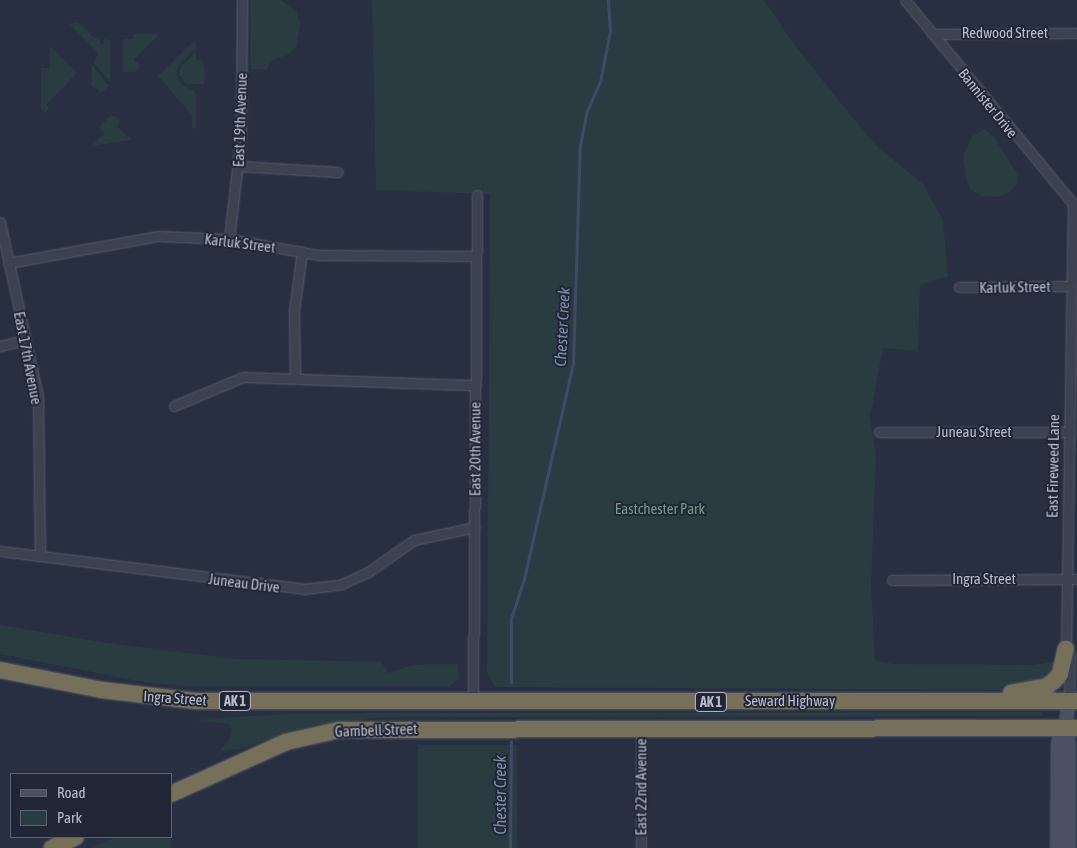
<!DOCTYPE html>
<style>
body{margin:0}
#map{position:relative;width:1077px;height:848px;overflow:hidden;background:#282f41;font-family:"Asap Condensed",sans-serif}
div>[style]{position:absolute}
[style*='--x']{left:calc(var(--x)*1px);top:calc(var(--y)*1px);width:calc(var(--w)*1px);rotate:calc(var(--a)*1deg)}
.green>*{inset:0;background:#2a3b42;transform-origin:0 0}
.stream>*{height:2.5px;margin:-1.25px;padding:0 1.25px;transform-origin:1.25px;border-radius:1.25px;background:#404a68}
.roads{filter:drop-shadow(0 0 1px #575d6b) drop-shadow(0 0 1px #575d6b)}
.street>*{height:9px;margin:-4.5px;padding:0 4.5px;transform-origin:4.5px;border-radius:4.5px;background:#3d4251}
.secondary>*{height:12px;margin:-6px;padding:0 6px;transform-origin:6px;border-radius:6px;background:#4b5063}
.highway>*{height:16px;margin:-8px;padding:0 8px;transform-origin:8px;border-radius:8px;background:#766f5a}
span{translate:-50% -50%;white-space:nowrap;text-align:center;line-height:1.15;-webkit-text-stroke:4px #212636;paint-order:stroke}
.shield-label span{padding:1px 4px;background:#212636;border:1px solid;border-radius:4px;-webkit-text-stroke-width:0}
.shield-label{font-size:14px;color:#b9bdcb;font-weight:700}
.street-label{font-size:15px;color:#b9bdcb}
.park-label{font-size:15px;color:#729a82}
.water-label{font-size:16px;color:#838fb0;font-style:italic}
.legend{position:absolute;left:10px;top:773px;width:162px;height:65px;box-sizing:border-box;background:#212636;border:1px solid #5e6272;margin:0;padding:6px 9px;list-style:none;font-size:15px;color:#b9bdcb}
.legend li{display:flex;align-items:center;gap:10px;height:25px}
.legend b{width:25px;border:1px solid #5e6272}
</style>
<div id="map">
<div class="green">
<div style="clip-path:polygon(250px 0,281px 0,297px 12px,300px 25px,296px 47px,290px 54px,271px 61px,267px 70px,250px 69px)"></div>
<div style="clip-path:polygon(372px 0,764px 0,793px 43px,852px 117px,878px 147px,922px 183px,943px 220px,948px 276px,920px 285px,918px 351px,883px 348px,870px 417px,876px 455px,871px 584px,875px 661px,896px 664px,1034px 665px,1056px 661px,1052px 679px,1015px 690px,495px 687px,487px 673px,490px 194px,376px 190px)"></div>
<div style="clip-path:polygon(78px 22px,93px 37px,100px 39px,100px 44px,104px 44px,104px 39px,110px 40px,110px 82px,94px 63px,98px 53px,69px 24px)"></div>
<div style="clip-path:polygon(133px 34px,160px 34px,134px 59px,140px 66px,136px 71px,123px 72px,123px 39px,133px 39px)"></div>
<div style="clip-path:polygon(193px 42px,196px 42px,196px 48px,180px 64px,176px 74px,181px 84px,194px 91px,196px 96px,196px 128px,192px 129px,192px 115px,158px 76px)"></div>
<div style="clip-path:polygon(50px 46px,77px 73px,46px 105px,49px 108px,45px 113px,41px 109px,41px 68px,50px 68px)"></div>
<div style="clip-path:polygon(196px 52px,196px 60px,202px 60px,206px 76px,204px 84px,187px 84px,179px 75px,181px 66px)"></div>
<div style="clip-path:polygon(92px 65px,109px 86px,101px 93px,91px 85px)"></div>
<div style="clip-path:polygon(111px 115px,120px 118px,118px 127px,132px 140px,91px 146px,104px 133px,99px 127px)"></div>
<div style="clip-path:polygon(984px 129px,994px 137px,1017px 174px,1018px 182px,1010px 192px,997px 197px,981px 196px,970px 189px,965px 174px,963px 155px,973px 136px)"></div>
<div style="clip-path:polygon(0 625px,107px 643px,236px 659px,381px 662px,389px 673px,413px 665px,458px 664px,459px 679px,450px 686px,181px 686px,144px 682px,0 654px)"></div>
<div style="clip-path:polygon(1041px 712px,1043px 716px,384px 717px,316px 725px,239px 749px,220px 751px,230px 738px,232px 730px,229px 724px,195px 720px,283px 714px,386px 713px)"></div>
<div style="left:418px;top:745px;width:99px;height:103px"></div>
<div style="clip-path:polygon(171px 826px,171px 848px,91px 848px,116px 837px,171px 837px)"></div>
</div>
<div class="stream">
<div style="--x:511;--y:683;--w:64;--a:-90"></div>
<div style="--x:511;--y:619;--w:42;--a:-72"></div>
<div style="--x:524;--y:579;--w:221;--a:-77.2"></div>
<div style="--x:573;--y:363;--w:217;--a:-88.2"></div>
<div style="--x:580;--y:146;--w:36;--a:-79"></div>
<div style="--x:587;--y:111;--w:32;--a:-66"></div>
<div style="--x:600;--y:82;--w:52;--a:-78.9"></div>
<div style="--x:610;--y:31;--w:31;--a:-94"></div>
<div style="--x:510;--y:848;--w:106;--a:-89.5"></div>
</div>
<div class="roads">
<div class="street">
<div style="--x:905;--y:0;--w:264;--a:50.5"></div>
<div style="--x:932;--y:34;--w:145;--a:-0.4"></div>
<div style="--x:239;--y:166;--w:99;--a:3.5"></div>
<div style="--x:0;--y:222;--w:179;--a:77.7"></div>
<div style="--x:38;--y:397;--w:159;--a:89.3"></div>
<div style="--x:229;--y:239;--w:105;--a:-83.4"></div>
<div style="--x:241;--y:135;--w:135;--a:-89.6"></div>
<div style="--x:8;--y:263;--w:152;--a:-10.2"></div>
<div style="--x:158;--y:236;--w:71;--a:2.4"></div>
<div style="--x:229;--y:239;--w:90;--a:10.2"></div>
<div style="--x:318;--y:255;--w:157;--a:0.4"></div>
<div style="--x:959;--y:287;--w:111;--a:-0.5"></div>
<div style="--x:0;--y:346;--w:26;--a:-13"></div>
<div style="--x:295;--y:378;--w:67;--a:-90.9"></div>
<div style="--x:294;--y:311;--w:60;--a:-82.3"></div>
<div style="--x:174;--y:406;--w:75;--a:-22.8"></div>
<div style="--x:243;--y:377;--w:233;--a:2"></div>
<div style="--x:879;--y:432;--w:191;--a:0"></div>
<div style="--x:0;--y:551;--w:306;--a:7.1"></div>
<div style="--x:304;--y:589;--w:38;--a:-7"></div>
<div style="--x:342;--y:584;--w:29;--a:-25"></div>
<div style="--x:368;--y:572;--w:56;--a:-34.8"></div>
<div style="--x:414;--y:540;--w:62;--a:-12"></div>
<div style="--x:892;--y:580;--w:185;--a:-0.3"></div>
<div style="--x:1069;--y:701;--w:45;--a:-88.7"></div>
<div style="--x:1070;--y:656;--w:8;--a:-120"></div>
<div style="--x:1066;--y:649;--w:445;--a:-89.1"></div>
<div style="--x:473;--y:702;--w:507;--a:-89.55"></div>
<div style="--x:641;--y:727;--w:121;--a:90"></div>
</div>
<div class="secondary">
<div style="--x:1065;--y:727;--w:16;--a:76"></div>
<div style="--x:1069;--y:743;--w:105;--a:90"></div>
<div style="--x:1057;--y:848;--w:105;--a:-89.5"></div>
<div style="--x:1058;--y:743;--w:17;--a:-66"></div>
<div style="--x:1065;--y:727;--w:26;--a:-81"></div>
</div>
<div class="highway">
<div style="--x:0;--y:670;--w:104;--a:11.1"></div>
<div style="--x:102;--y:690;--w:95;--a:6.7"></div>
<div style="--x:196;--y:701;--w:881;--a:0"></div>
<div style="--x:1011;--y:693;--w:36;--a:-10"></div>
<div style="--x:1046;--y:687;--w:10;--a:-37"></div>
<div style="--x:1054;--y:681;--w:9;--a:-49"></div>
<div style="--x:1060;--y:674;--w:26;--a:-77"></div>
<div style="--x:171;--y:794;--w:126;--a:-24.3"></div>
<div style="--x:286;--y:742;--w:54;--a:-12.8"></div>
<div style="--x:339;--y:730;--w:738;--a:-0.16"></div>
<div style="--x:52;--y:848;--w:26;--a:-25"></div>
</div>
</div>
<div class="shield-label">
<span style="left:235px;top:701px">AK 1</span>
<span style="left:711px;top:702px">AK 1</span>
</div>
<div class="street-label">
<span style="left:1005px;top:33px">Redwood Street</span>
<span style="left:988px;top:103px;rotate:51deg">Bannister Drive</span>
<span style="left:240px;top:120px;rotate:-88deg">East 19th Avenue</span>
<span style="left:240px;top:243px;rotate:7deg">Karluk Street</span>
<span style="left:1015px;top:287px;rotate:-1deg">Karluk Street</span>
<span style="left:28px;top:358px;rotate:79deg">East 17th Avenue</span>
<span style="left:974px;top:432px">Juneau Street</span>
<span style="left:475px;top:449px;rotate:-90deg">East 20th Avenue</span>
<span style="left:1053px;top:466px;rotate:-89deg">East Fireweed Lane</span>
<span style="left:984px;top:579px">Ingra Street</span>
<span style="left:244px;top:583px;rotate:7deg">Juneau Drive</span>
<span style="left:175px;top:698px;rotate:4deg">Ingra Street</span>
<span style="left:790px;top:701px">Seward Highway</span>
<span style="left:376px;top:730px;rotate:-2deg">Gambell Street</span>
<span style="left:641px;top:787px;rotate:-90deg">East 22nd Avenue</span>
</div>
<div class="park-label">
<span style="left:660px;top:509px">Eastchester Park</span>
</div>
<div class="water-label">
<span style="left:562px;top:327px;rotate:-87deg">Chester Creek</span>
<span style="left:500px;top:795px;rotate:-90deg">Chester Creek</span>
</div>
<ul class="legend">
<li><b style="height:6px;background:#4b5063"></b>Road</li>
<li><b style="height:14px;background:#2a3b42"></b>Park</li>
</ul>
</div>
